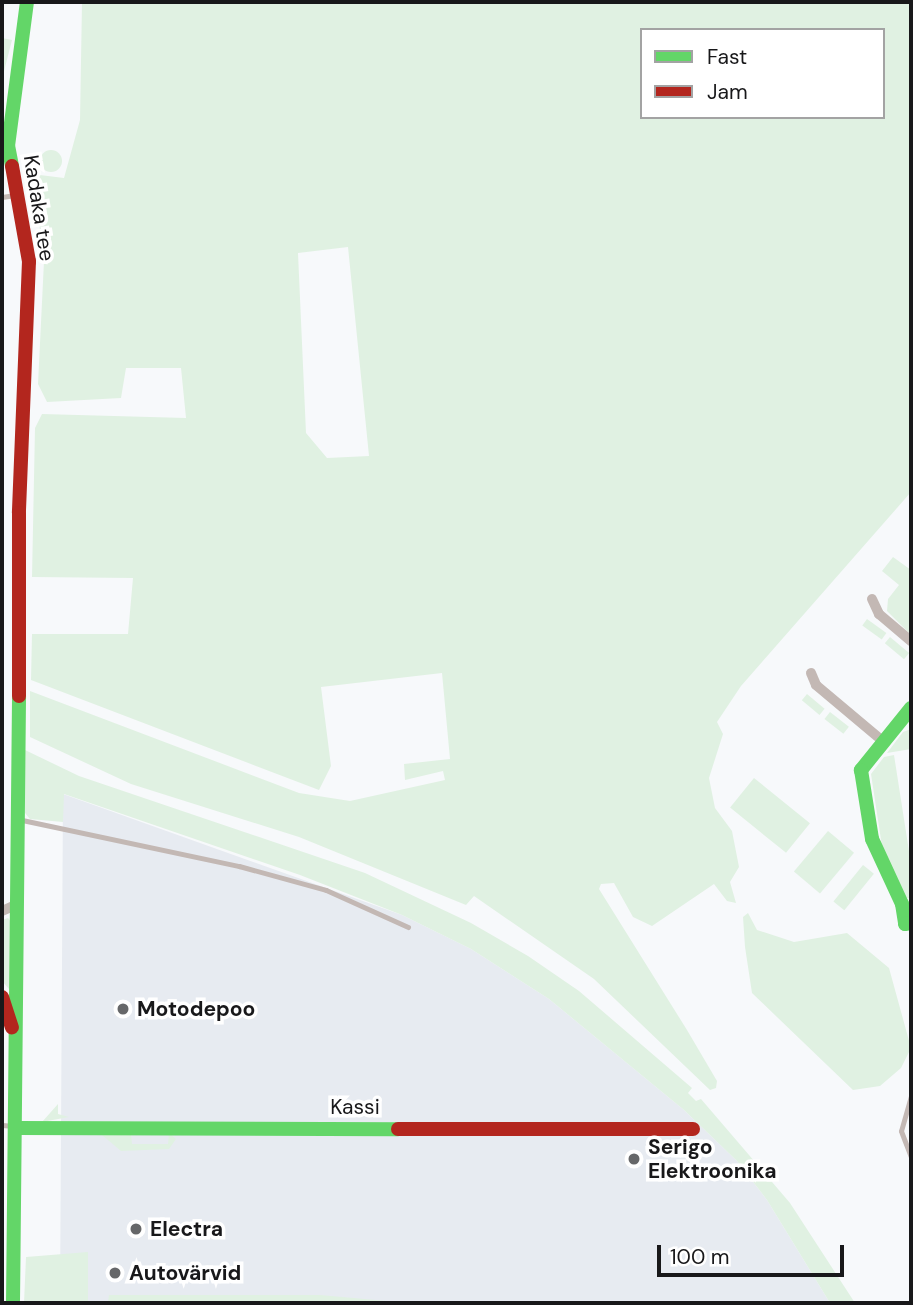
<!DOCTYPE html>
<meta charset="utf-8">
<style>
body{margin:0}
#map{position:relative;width:913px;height:1305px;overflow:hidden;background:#f7f9fb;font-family:"DM Sans",sans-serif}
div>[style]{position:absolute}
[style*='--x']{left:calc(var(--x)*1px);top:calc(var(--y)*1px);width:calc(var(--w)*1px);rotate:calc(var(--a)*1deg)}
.built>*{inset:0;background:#e7ebf1}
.green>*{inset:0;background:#e0f1e2;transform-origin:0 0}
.round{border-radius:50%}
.lane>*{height:5px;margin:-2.5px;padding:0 2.5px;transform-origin:2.5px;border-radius:2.5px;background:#c3b8b4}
.street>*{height:10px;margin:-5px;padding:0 5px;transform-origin:5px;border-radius:5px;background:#c3b8b4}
.fast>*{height:14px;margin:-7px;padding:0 7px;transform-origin:7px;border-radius:7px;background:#63d668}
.jam>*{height:14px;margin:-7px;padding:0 7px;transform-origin:7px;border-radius:7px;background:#b3261e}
.dots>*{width:19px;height:19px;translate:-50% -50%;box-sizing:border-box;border:4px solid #fff;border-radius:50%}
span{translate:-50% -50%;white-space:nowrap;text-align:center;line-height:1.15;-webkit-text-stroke:7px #fff;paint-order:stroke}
.street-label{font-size:21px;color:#18181a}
.poi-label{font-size:21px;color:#18181a;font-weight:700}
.left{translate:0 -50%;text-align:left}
.frame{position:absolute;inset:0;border:4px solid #18181a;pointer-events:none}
.legend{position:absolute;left:640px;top:28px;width:245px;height:91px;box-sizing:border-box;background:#fff;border:2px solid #a3a3a3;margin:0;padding:9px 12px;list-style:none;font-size:21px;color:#18181a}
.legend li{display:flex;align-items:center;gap:14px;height:35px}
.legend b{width:35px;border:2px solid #a3a3a3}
.scale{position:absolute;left:657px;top:1245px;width:187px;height:32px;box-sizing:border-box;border:4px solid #18181a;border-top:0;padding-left:9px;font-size:21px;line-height:24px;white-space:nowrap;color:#18181a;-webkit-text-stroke:5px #fff;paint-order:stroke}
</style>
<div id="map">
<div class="built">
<div style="clip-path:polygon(63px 794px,402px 915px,471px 949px,549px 999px,684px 1110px,737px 1161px,767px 1200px,830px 1303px,60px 1303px)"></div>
</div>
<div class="green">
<div style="clip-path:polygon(evenodd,82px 2px,911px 2px,911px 492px,741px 686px,717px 722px,723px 734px,709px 778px,715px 808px,732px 831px,739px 867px,730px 882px,736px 903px,727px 901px,714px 884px,652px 926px,633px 917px,614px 883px,601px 884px,599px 889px,687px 1030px,717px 1081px,716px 1088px,710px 1090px,594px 979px,474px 896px,466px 905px,299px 837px,131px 784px,30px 737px,30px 691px,299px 793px,350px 801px,445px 780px,443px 771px,405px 780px,404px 764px,450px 759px,442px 673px,321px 687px,331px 766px,319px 790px,31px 680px,32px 634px,128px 634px,133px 578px,32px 577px,35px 428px,42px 414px,186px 418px,181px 368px,126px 368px,121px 398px,47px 402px,38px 384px,44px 261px,39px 222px,24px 173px,64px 178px,80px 120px,82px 2px,642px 30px,883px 30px,883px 117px,642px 117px,642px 30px,82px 2px,348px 247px,369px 456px,327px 458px,306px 433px,298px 253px,348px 247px)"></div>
<div style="clip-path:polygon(2px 38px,12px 40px,2px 79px)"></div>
<div class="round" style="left:40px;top:150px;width:22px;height:22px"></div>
<div style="clip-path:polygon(893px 557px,911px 570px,911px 635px,887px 611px,888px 599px,899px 585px,882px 571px)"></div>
<div style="left:867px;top:619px;width:24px;height:8px;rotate:36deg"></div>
<div style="left:890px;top:637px;width:25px;height:8px;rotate:40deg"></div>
<div style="left:807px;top:694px;width:23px;height:8px;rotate:40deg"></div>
<div style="left:830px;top:712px;width:24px;height:9px;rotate:38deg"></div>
<div style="clip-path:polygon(911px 729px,911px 749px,887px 753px,903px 732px)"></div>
<div style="clip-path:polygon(25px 750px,79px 776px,365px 873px,471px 923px,528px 956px,579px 991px,692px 1088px,688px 1093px,696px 1101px,701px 1099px,790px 1203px,855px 1303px,830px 1303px,767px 1200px,737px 1161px,684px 1110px,549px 999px,471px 949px,402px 915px,300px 875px,64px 794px,63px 822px,30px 819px,25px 813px)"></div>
<div style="clip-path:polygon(894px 755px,911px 864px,911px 906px,909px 898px,903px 899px,883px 853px,871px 774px,884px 757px)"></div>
<div style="left:754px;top:778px;width:72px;height:38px;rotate:39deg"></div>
<div style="left:828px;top:831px;width:34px;height:53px;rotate:40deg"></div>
<div style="left:863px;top:865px;width:14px;height:47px;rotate:39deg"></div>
<div style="clip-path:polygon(748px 913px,757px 930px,794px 942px,847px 933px,889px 968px,911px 1048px,901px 1068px,880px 1086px,853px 1090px,752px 993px,745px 947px,743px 917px)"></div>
<div style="clip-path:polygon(8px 918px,12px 923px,12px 988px,9px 989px,2px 981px,2px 920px)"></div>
<div style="clip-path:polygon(58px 1104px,58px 1114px,69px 1117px,42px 1122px)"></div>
<div style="clip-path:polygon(169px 1133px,176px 1139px,169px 1149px,121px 1151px,102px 1135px,131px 1134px,132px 1144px,168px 1144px)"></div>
<div style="clip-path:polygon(88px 1252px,88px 1301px,108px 1302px,109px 1295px,320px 1295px,409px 1303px,24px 1303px,26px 1257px)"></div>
</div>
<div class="lane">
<div style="--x:2;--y:197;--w:13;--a:-9"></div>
<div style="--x:22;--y:820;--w:222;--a:12"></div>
<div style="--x:239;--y:866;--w:90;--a:15.4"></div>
<div style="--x:326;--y:890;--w:90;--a:24.3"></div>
<div style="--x:911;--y:1096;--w:36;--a:106"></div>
<div style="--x:901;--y:1131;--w:28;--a:69"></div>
<div style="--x:2;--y:1125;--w:12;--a:5"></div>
</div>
<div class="street">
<div style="--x:872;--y:599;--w:17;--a:65"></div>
<div style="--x:879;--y:614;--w:42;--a:40.2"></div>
<div style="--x:811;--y:673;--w:13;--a:67"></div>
<div style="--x:816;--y:685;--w:89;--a:40"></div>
<div style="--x:2;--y:911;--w:17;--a:-24"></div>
</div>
<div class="fast">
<div style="--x:12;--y:166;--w:20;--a:-101"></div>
<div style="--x:8;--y:146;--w:145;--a:-82.5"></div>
<div style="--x:911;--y:708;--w:80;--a:128.9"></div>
<div style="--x:861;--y:770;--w:70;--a:80.9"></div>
<div style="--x:872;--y:839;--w:72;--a:65.2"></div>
<div style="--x:902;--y:904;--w:20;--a:81"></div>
<div style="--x:905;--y:924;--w:6;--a:-9"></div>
<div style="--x:17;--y:1128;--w:381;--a:0.2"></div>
<div style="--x:13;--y:1303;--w:607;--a:-89.43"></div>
</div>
<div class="jam">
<div style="--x:12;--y:166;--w:97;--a:79.9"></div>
<div style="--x:29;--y:261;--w:252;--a:92.3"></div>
<div style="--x:19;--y:513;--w:183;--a:90"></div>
<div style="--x:2;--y:997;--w:32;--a:72"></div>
<div style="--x:398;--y:1129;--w:295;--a:0"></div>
</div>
<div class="dots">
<div style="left:123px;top:1009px;background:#666769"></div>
<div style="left:634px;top:1159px;background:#666769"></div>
<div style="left:136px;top:1229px;background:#666769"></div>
<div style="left:115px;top:1273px;background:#666769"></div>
</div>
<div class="street-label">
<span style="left:39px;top:208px;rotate:81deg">Kadaka tee</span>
<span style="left:355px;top:1107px">Kassi</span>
</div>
<div class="poi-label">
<span class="left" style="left:137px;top:1009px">Motodepoo</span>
<span class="left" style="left:648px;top:1159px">Serigo<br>Elektroonika</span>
<span class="left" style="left:150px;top:1229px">Electra</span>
<span class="left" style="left:129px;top:1273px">Autovärvid</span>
</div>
<div class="frame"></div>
<ul class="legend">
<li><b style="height:9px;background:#63d668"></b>Fast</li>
<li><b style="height:9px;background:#b3261e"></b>Jam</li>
</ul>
<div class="scale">100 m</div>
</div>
